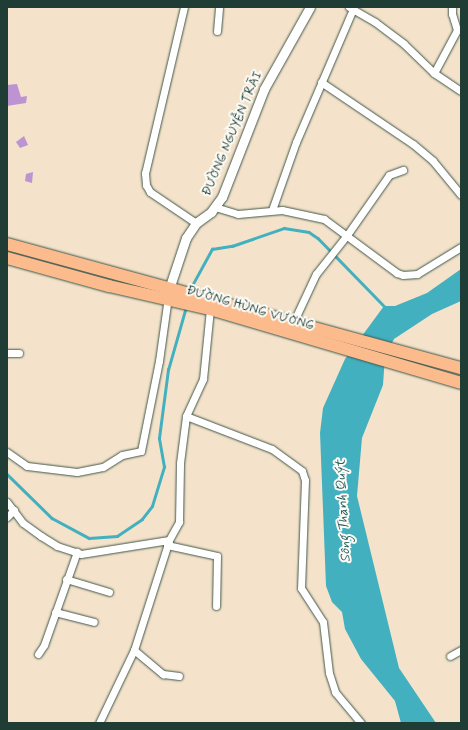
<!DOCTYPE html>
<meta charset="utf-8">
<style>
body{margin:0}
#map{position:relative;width:468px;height:730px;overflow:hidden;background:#f4e3ca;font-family:Mynerve,sans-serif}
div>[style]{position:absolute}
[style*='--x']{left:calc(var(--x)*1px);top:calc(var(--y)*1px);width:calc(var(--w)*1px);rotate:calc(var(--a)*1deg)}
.water>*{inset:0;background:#43b0c0}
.stream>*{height:2.5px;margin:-1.25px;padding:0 1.25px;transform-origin:1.25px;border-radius:1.25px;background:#43b0c0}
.building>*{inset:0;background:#bc94d1}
.roads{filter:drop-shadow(0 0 1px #3f564a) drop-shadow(0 0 1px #3f564a)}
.minor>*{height:7px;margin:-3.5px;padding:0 3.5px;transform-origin:3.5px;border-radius:3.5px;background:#fff}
.tertiary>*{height:9px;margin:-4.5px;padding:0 4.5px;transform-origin:4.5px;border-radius:4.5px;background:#fff}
.trunk>*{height:12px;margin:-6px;padding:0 6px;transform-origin:6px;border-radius:6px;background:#fbbb8d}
span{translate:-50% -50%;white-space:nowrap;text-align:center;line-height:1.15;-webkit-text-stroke:4px #fdfcf7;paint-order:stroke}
.street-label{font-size:13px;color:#1f3d34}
.water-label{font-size:14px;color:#2a605e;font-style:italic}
.frame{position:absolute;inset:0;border:8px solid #1f3d34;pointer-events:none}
</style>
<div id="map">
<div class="water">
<div style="clip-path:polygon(461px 269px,461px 301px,432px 314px,394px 339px,385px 356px,383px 385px,362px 438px,357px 496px,399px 668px,436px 723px,401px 723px,395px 701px,361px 659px,345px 629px,342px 612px,332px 602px,326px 586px,320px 433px,323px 408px,345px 359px,384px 306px,395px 306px,427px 293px)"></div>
</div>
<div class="stream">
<div style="--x:189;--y:291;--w:48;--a:-61.3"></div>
<div style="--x:212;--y:249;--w:20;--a:-9"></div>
<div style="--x:232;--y:246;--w:55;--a:-19.1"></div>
<div style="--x:284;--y:228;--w:25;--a:9"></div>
<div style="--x:309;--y:232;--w:11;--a:34"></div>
<div style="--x:318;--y:238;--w:98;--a:45.8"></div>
<div style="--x:7;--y:474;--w:63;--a:44.4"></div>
<div style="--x:52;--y:518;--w:42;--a:28.4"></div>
<div style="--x:89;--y:538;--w:28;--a:-4"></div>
<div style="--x:117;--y:536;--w:30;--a:-34"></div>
<div style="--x:142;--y:519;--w:16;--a:-52"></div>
<div style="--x:152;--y:506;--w:41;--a:-72.9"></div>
<div style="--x:164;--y:467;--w:29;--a:-100"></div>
<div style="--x:159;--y:438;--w:69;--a:-82.5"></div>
<div style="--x:168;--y:370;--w:66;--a:-74.1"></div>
</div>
<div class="building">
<div style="clip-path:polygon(17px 84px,21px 97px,27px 96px,26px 103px,7px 106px,7px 85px)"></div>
<div style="clip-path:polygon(24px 136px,28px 145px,20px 148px,16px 142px)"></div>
<div style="clip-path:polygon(33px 172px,32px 183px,25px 181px,26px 174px)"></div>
</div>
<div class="roads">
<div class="minor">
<div style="--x:184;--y:7;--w:171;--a:103.2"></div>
<div style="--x:145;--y:173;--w:12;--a:85"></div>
<div style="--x:146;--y:185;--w:8;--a:60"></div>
<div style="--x:150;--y:192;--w:55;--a:34"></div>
<div style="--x:349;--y:7;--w:30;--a:30"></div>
<div style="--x:375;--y:22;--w:36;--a:37"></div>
<div style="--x:404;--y:44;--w:42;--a:44"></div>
<div style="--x:434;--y:73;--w:32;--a:34"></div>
<div style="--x:217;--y:31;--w:24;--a:-85"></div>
<div style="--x:434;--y:73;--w:49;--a:-61.9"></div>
<div style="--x:457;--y:30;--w:17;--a:-107"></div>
<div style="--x:452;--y:14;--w:7;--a:-90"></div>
<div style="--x:321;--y:82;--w:111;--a:34"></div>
<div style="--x:413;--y:144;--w:26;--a:40"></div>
<div style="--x:433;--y:161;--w:44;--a:50.5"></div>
<div style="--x:215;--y:207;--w:24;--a:17"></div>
<div style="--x:238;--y:214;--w:44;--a:-5.2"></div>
<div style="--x:282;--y:210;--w:43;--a:12.1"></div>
<div style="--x:324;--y:219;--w:91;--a:36.5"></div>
<div style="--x:397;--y:273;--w:6;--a:18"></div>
<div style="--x:403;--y:275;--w:14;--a:-4"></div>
<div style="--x:417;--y:274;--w:52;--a:-31.5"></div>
<div style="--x:272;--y:210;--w:72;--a:-70.6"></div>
<div style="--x:296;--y:142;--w:145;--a:-66.8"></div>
<div style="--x:293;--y:323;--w:54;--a:-64.9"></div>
<div style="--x:316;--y:274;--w:50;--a:-51.5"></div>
<div style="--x:347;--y:235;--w:73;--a:-55"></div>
<div style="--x:389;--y:175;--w:15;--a:-20"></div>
<div style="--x:7;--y:353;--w:12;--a:0"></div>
<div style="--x:186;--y:416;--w:92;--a:21"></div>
<div style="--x:272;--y:449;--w:37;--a:36"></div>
<div style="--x:302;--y:471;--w:9;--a:72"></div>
<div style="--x:305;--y:480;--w:108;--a:92.1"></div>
<div style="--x:301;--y:588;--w:40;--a:57.1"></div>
<div style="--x:323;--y:622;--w:51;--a:83.3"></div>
<div style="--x:329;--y:673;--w:20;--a:72"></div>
<div style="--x:335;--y:692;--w:40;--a:50"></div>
<div style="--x:7;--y:452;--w:24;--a:35"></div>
<div style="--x:27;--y:466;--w:50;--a:6.8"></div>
<div style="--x:77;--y:472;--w:26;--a:-11"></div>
<div style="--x:103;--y:467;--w:22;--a:-32"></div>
<div style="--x:122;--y:455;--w:19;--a:-12"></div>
<div style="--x:141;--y:451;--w:92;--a:-78.7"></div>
<div style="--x:159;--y:361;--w:65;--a:-82"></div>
<div style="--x:7;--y:502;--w:26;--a:53"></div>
<div style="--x:23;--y:523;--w:22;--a:36"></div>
<div style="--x:41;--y:536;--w:19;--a:32"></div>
<div style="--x:57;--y:546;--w:25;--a:18"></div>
<div style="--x:81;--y:554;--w:89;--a:-9"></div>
<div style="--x:169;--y:540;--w:21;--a:-61"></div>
<div style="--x:179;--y:522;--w:59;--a:-89"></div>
<div style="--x:180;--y:463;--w:47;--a:-82.7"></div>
<div style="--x:186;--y:416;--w:41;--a:-65.3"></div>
<div style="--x:203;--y:379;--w:70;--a:-84.3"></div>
<div style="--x:7;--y:517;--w:10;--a:-45"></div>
<div style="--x:167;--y:545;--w:51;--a:12.4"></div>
<div style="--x:217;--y:556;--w:50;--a:91.1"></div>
<div style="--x:66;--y:579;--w:45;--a:16.8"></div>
<div style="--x:55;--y:612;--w:40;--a:14.4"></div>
<div style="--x:134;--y:650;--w:38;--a:40"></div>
<div style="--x:163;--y:674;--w:16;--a:7"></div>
<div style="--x:38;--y:654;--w:11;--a:-56"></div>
<div style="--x:44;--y:645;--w:99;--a:-70.5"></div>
<div style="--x:450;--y:656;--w:13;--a:-29"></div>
<div style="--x:99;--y:723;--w:81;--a:-64.4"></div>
<div style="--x:134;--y:650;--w:115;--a:-72.3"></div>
</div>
<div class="tertiary">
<div style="--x:169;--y:289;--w:54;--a:-71.6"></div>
<div style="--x:186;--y:238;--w:18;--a:-56"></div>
<div style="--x:196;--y:223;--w:19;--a:-36"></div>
<div style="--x:211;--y:212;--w:19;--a:-54"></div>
<div style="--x:222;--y:197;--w:116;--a:-68.7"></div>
<div style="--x:264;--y:89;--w:94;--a:-60.7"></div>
</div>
<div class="trunk">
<div style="--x:7;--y:244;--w:471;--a:15.3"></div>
<div style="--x:7;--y:258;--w:106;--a:15.4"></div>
<div style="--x:109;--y:286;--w:104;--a:12.8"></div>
<div style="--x:210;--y:309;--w:262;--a:16.4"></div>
</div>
</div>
<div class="street-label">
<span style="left:233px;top:134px;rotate:-67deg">ĐƯỜNG NGUYỄN TRÃI</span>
<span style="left:250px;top:309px;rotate:16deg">ĐƯỜNG HÙNG VƯƠNG</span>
</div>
<div class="water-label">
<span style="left:343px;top:511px;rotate:-93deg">Sông Thanh Quýt</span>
</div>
<div class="frame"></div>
</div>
